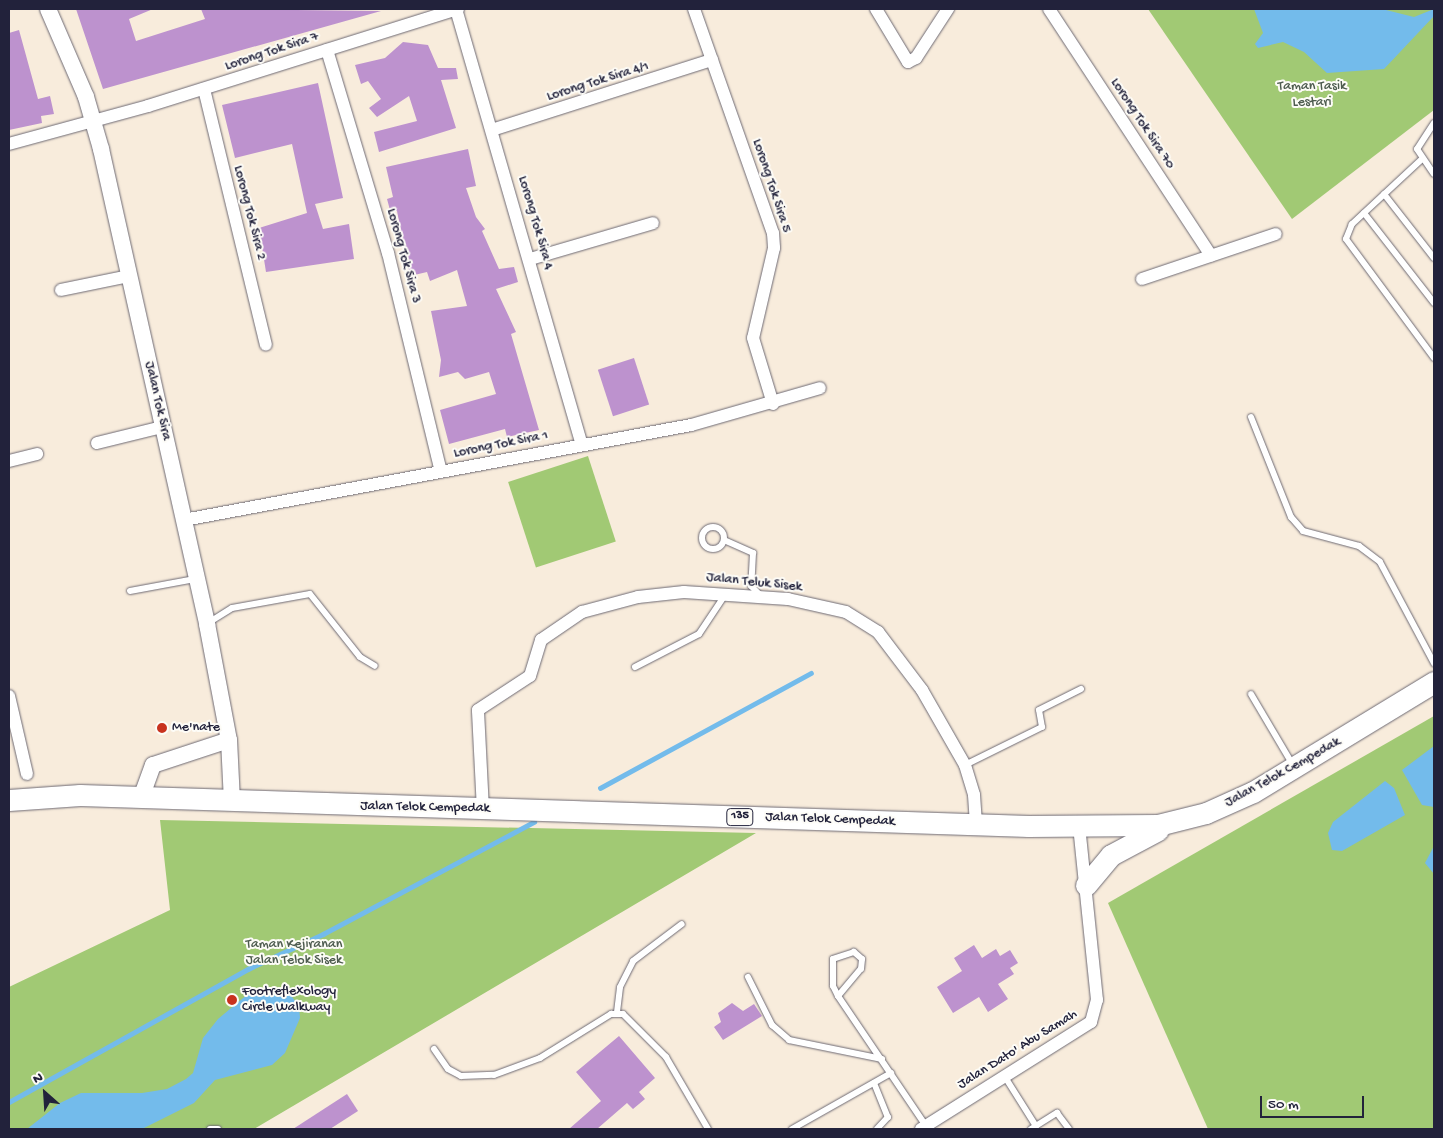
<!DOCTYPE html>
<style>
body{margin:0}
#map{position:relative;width:1443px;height:1138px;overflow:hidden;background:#f8ecdc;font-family:"Gochi Hand",sans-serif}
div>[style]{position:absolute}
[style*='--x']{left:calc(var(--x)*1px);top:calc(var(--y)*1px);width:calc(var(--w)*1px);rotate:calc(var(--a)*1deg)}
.green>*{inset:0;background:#a1c974;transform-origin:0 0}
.water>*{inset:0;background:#73bbeb}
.stream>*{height:4.5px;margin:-2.25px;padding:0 2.25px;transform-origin:2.25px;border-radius:2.25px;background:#73bbeb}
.building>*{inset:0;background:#bd92ce;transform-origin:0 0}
.roads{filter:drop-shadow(0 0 1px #6d6973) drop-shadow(0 0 1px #6d6973)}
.service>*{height:6px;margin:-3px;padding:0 3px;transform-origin:3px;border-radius:3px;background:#fff}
.service>.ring{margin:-3px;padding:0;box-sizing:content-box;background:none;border:6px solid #fff;border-radius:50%}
.minor>*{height:12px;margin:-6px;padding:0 6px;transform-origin:6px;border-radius:6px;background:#fff}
.tertiary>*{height:16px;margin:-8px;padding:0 8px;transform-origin:8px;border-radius:8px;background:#fff}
.primary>*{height:21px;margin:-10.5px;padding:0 10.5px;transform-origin:10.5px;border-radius:10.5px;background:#fff}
.dots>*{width:14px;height:14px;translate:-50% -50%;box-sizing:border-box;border:2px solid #fdfcf7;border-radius:50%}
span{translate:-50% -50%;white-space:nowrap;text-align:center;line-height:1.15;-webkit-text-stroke:4px #fdfcf7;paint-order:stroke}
.shield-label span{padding:1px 4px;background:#fdfcf7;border:1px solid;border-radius:4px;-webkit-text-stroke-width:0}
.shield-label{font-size:12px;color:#22223b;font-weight:700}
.street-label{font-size:14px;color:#22223b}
.park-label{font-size:14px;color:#4e5c4f}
.poi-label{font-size:14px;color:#22223b}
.left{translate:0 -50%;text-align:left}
.frame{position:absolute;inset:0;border:10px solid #22223b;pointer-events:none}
.north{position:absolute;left:20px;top:1068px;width:50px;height:50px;-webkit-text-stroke:4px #fdfcf7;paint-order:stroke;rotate:334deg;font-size:14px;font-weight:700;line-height:20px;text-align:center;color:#22223b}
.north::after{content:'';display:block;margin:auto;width:18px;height:22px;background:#22223b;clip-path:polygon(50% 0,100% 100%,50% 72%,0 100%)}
.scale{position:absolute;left:1260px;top:1096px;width:104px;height:22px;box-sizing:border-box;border:2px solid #22223b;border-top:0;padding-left:6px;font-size:15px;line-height:18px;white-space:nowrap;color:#22223b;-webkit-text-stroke:4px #fdfcf7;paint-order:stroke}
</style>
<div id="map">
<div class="green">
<div style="clip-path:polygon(1148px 9px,1434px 9px,1434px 110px,1292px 219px)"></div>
<div style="left:588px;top:456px;width:90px;height:84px;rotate:72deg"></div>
<div style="clip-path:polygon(1434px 716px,1434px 1129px,1208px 1129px,1108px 903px)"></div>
<div style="clip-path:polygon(160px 820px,756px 833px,254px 1129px,9px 1129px,9px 987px,170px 910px)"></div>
</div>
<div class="water">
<div style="clip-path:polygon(1254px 9px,1382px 9px,1414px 17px,1434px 9px,1434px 16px,1384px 69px,1327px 73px,1304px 52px,1283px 42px,1258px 48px,1255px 44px,1263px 33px)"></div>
<div style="clip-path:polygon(1434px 746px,1434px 807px,1422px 805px,1402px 770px)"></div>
<div style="clip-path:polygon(1385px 781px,1394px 788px,1405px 815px,1342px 851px,1332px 850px,1328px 833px,1333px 822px)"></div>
<div style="clip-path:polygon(1434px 846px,1434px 874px,1425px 863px)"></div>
<div style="clip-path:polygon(274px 987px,289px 993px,299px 1006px,300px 1018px,285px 1053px,272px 1065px,215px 1080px,194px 1103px,142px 1129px,27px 1129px,60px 1103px,81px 1093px,142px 1093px,167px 1089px,186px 1079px,193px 1073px,203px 1038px,218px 1019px,248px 994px)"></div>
</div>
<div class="stream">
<div style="--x:600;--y:788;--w:240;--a:-28.6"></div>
<div style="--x:9;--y:1102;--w:274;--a:-29.1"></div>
<div style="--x:248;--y:969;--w:83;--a:-25"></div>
<div style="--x:323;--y:934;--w:239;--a:-28"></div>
</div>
<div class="building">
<div style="clip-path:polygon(76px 9px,153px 9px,129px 19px,136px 41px,205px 19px,201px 9px,381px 11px,103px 89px)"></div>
<div style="clip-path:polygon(19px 30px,38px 99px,50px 96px,54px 114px,41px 116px,42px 123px,9px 130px,9px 33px)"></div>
<div style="clip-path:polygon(403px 42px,428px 45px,438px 68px,456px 68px,458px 79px,441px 80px,456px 128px,379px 152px,374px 132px,417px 121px,409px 96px,377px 117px,369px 108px,381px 99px,368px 81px,361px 84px,355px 65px,385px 58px)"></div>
<div style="clip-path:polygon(318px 83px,343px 198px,315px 204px,323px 229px,349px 224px,354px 259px,266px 272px,259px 228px,307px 213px,292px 144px,235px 158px,222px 105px)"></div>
<div style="clip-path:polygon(468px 149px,476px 186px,466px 188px,476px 217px,485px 229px,482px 231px,499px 269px,514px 267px,518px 282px,496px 289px,516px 332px,511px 334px,539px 430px,507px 437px,505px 429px,449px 444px,440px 410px,496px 394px,489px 372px,465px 379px,458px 372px,439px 377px,441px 360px,431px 311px,467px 306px,457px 270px,430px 281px,427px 272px,410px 276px,397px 211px,390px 210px,387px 199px,393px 197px,386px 167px)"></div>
<div style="left:634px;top:358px;width:49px;height:38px;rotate:72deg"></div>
<div style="clip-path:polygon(974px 945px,982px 958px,996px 949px,1000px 956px,1010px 950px,1018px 963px,1010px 968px,1014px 974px,998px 984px,1008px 999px,988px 1012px,979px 997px,953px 1013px,937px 987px,962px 971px,954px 958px)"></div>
<div style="clip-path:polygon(732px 1003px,743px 1011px,754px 1004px,762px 1016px,723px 1040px,714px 1027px,721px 1022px,718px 1013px)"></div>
<div style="clip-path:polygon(619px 1036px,655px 1078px,639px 1092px,645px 1099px,633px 1109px,627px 1103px,597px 1129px,569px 1129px,601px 1101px,576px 1072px)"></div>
<div style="clip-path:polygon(347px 1094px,358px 1111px,330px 1129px,293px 1129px)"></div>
</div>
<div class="roads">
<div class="service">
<div style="--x:1434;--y:123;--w:31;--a:123"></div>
<div style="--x:1417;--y:149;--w:30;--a:56"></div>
<div style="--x:1422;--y:159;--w:96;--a:137.1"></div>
<div style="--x:1352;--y:224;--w:16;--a:112"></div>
<div style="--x:1346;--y:239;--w:148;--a:53.5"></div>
<div style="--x:1384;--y:194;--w:81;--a:52"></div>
<div style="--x:1364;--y:213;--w:114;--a:52.1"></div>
<div style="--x:1251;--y:417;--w:108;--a:68.2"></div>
<div style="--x:1291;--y:517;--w:18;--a:49"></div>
<div style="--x:1303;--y:531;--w:58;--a:15"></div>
<div style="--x:1359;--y:546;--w:26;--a:37"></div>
<div style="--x:1380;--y:562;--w:115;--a:61.9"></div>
<div class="ring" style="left:702px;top:527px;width:16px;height:16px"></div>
<div style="--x:724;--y:540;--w:32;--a:24"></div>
<div style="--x:753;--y:553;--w:33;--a:93"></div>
<div style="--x:751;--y:586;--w:13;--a:45"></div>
<div style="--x:130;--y:591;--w:66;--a:-10.5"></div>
<div style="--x:208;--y:623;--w:28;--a:-32"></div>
<div style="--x:232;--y:608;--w:79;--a:-10.2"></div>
<div style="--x:310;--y:594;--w:80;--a:51.6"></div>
<div style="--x:360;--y:657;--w:17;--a:31"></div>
<div style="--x:635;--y:667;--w:72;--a:-27.3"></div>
<div style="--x:699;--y:634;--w:47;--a:-56.3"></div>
<div style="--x:1251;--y:694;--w:82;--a:59.4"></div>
<div style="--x:965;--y:765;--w:86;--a:-26.3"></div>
<div style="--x:1042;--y:727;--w:17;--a:-100"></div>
<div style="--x:1039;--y:710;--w:47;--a:-26.6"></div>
<div style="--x:748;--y:977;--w:54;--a:63.4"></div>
<div style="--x:772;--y:1025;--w:23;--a:41"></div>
<div style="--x:789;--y:1040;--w:95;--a:11.5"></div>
<div style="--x:838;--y:996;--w:35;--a:-50"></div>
<div style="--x:861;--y:969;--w:10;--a:-84"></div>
<div style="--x:862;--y:959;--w:11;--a:-139"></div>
<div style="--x:854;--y:952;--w:22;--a:162"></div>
<div style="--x:833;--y:959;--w:27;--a:90"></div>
<div style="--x:833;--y:986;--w:11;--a:63"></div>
<div style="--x:838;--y:996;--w:157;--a:55.9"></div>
<div style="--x:617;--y:1012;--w:25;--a:-83"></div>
<div style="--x:620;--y:987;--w:29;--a:-63"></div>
<div style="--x:633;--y:961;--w:61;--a:-37.1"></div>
<div style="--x:434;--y:1049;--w:24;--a:55"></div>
<div style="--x:448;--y:1069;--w:15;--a:28"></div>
<div style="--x:461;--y:1076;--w:33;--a:-2"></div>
<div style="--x:494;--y:1075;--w:49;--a:-20.3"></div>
<div style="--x:540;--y:1058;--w:84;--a:-31.8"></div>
<div style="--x:611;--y:1014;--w:12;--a:0"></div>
<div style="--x:623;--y:1014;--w:61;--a:45"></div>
<div style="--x:666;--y:1057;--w:83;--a:59.7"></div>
<div style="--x:1005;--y:1077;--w:58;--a:57.7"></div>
<div style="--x:874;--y:1083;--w:37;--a:68"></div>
<div style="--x:888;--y:1117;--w:16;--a:133"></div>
<div style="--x:210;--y:1129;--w:8;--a:0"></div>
<div style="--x:792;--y:1129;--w:114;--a:-29.5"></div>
<div style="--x:1031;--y:1129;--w:31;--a:-32"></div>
<div style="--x:1057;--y:1113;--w:20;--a:53"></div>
</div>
<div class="minor">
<div style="--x:456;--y:9;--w:454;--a:73.9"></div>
<div style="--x:694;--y:9;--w:238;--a:70.6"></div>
<div style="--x:773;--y:233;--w:15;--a:86"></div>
<div style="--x:774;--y:248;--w:92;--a:103.1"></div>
<div style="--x:753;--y:338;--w:69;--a:73.1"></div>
<div style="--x:876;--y:9;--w:62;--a:58.9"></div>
<div style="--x:908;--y:62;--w:9;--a:-27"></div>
<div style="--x:916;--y:58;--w:59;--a:-56.9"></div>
<div style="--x:1049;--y:9;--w:295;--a:56.7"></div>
<div style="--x:327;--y:50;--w:212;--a:73.3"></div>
<div style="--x:388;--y:253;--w:225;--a:76.4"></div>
<div style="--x:204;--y:89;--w:263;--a:76.4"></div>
<div style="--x:492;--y:130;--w:231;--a:-17.7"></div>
<div style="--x:9;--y:144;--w:144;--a:-15.3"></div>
<div style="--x:148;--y:106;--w:325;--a:-17.4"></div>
<div style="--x:530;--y:259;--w:128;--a:-16.3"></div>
<div style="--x:1142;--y:279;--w:141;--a:-18.6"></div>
<div style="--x:61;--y:290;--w:69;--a:-11.6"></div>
<div style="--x:97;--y:443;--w:67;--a:-13.8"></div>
<div style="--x:9;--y:461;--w:29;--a:-14"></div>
<div style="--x:184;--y:520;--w:516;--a:-10.61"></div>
<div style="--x:691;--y:425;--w:134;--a:-16"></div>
<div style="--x:9;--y:696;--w:80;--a:77"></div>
<div style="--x:483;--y:810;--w:100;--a:-92.9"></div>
<div style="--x:478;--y:710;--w:62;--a:-33.2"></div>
<div style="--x:530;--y:676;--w:38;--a:-73"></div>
<div style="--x:541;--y:640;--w:50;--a:-34.3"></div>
<div style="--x:582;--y:612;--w:58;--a:-15"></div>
<div style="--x:638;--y:597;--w:46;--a:-6.2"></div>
<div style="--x:684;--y:592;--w:104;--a:3.9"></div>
<div style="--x:788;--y:599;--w:59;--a:12.6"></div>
<div style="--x:846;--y:612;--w:38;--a:32"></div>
<div style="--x:878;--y:632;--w:73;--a:52.8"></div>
<div style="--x:922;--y:690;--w:86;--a:60.2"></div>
<div style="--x:965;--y:765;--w:31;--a:73"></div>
<div style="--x:974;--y:795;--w:29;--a:86"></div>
<div style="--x:921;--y:1129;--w:201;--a:-32.2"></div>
<div style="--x:1091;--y:1022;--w:23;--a:-75"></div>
<div style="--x:1097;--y:1000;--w:175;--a:-95.9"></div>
</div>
<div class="tertiary">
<div style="--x:48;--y:9;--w:96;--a:66.6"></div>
<div style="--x:86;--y:97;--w:54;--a:73.9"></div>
<div style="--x:101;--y:149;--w:487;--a:77.4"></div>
<div style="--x:207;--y:624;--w:118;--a:79.3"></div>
<div style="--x:229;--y:740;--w:61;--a:87.2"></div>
<div style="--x:141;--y:798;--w:35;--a:-70"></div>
<div style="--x:153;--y:765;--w:80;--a:-18.2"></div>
</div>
<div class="primary">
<div style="--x:9;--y:800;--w:71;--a:-4"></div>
<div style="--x:80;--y:795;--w:949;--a:1.87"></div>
<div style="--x:1028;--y:826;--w:130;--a:-0.4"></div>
<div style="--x:1158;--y:825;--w:49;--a:-14"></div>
<div style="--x:1206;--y:813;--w:51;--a:-24.1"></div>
<div style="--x:1253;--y:792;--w:212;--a:-31.3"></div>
<div style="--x:1086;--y:885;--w:39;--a:-50"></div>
<div style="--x:1111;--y:855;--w:53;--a:-28"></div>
</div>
</div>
<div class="dots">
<div style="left:162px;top:728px;background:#c8321e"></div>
<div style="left:232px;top:1000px;background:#c8321e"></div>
</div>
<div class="shield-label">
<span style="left:740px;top:817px">135</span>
</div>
<div class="street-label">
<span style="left:272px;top:52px;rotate:-18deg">Lorong Tok Sira 7</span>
<span style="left:598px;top:82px;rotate:-17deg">Lorong Tok Sira 4/1</span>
<span style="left:1142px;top:124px;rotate:57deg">Lorong Tok Sira 70</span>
<span style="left:771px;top:186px;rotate:72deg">Lorong Tok Sira 5</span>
<span style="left:249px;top:213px;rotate:76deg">Lorong Tok Sira 2</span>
<span style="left:535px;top:223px;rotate:74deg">Lorong Tok Sira 4</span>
<span style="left:403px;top:256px;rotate:75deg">Lorong Tok Sira 3</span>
<span style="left:157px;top:401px;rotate:77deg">Jalan Tok Sira</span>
<span style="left:501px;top:445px;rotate:-11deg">Lorong Tok Sira 1</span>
<span style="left:754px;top:583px;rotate:6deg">Jalan Teluk Sisek</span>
<span style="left:1283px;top:773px;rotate:-29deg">Jalan Telok Cempedak</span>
<span style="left:425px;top:808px;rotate:1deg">Jalan Telok Cempedak</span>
<span style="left:830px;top:820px;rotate:2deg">Jalan Telok Cempedak</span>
<span style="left:1018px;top:1050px;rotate:-32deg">Jalan Dato' Abu Samah</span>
</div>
<div class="park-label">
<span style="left:1312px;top:95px">Taman Tasik<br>Lestari</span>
<span style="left:294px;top:953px">Taman Kejiranan<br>Jalan Telok Sisek</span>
</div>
<div class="poi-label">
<span class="left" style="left:172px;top:728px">Me'nate</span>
<span class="left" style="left:242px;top:1000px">Footreflexology<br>Circle Walkway</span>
</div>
<div class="frame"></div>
<div class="north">N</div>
<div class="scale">50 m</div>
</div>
